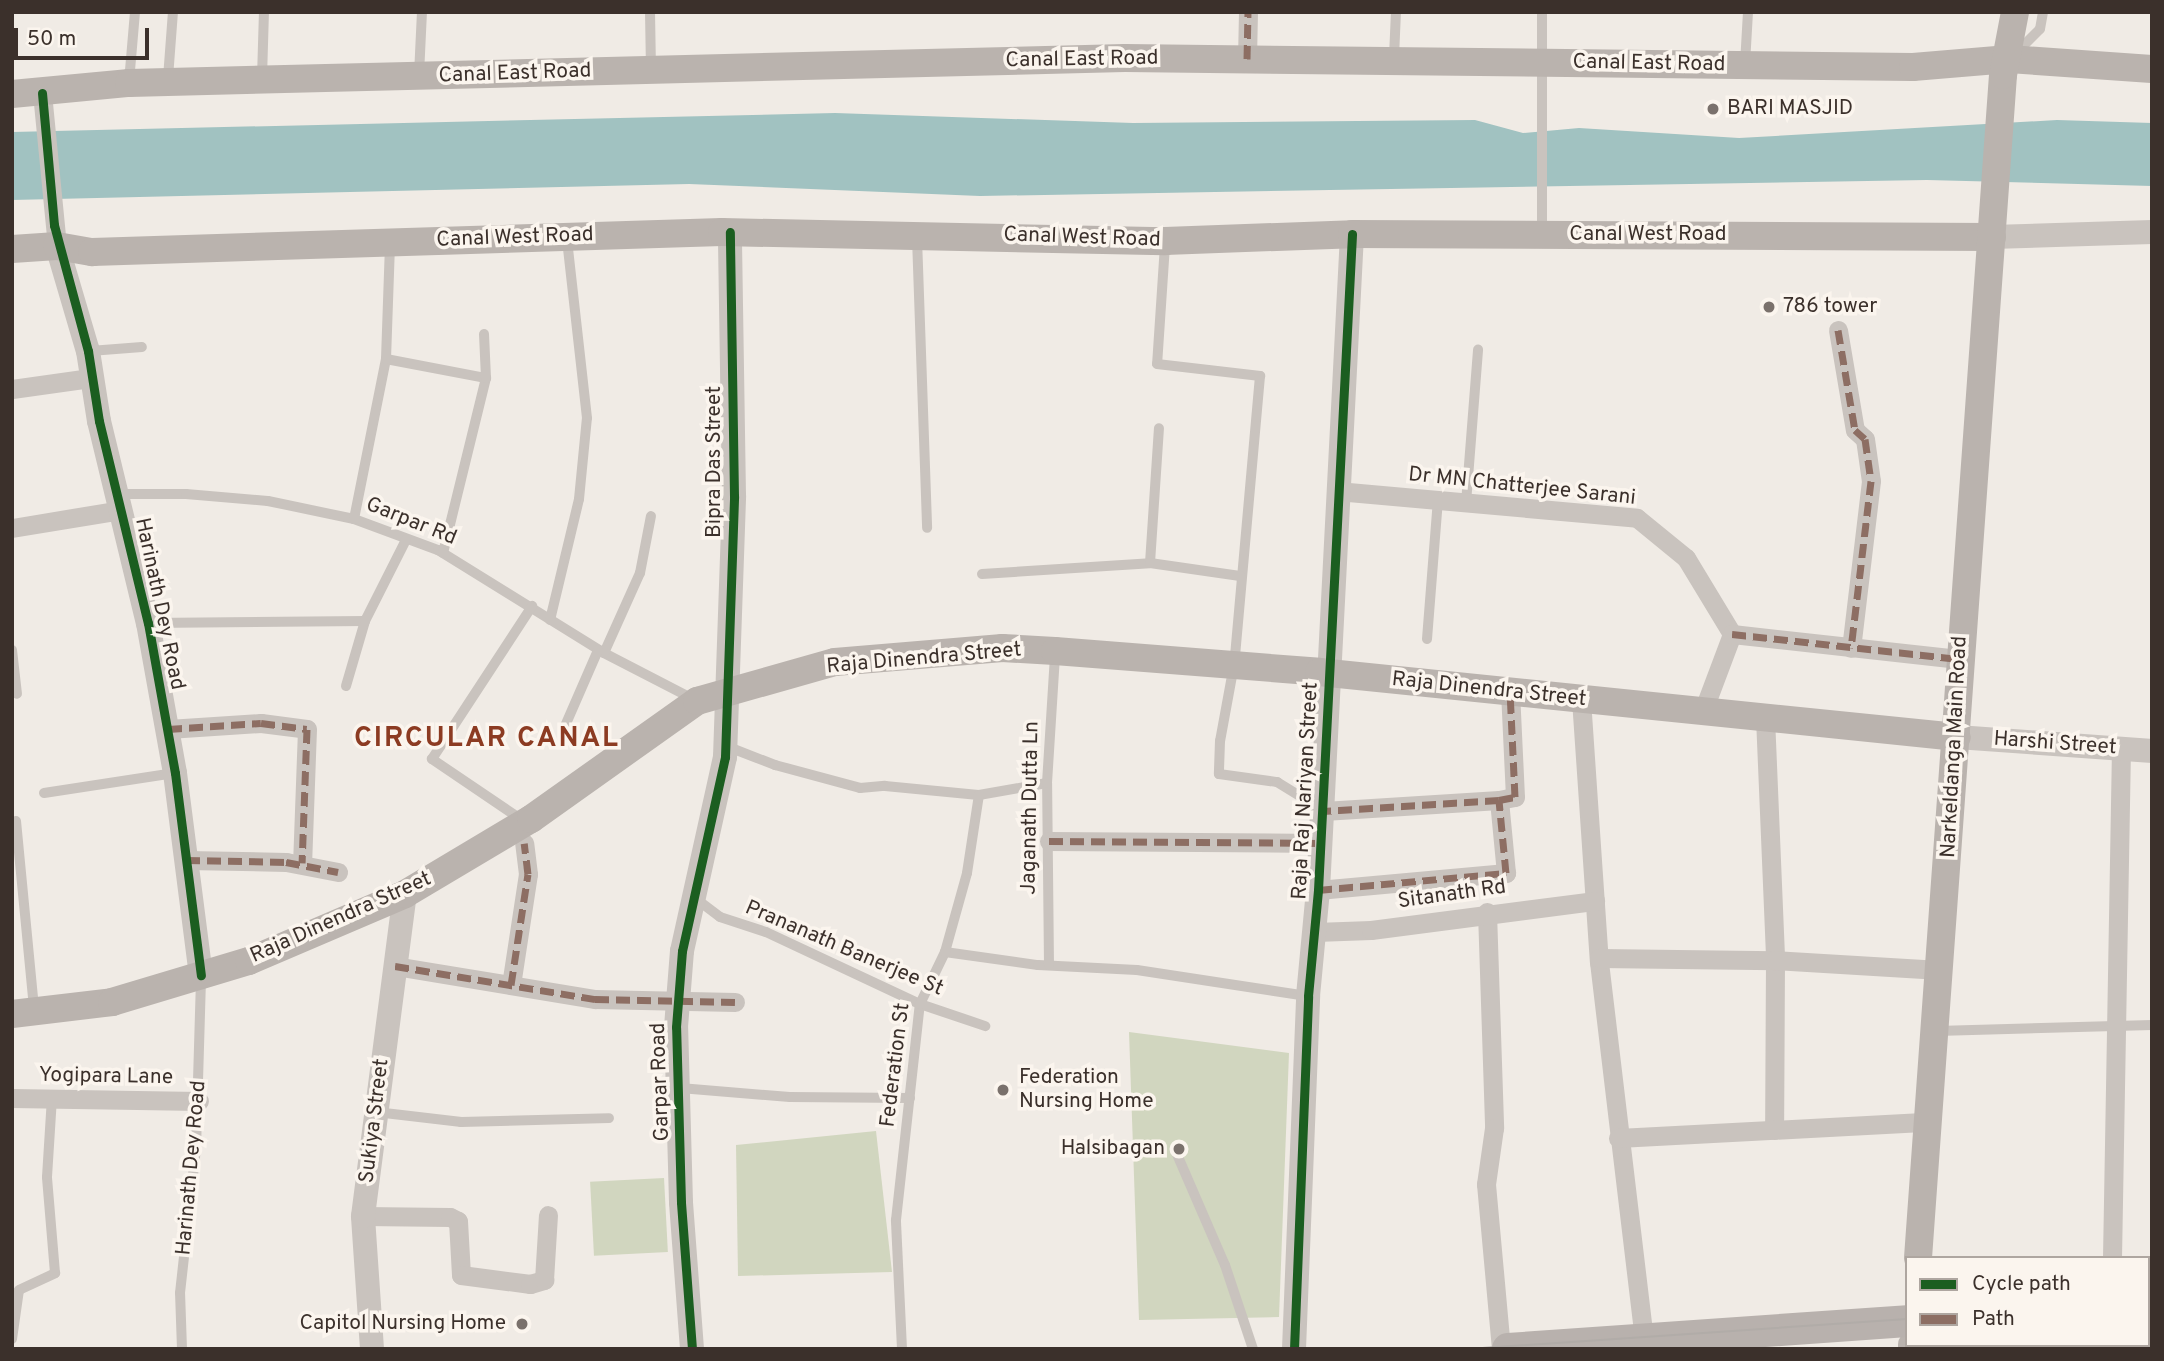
<!DOCTYPE html>
<style>
body{margin:0}
#map{position:relative;width:2164px;height:1361px;overflow:hidden;background:#f0ebe5;font-family:Overpass,sans-serif}
div>[style]{position:absolute}
[style*='--x']{left:calc(var(--x)*1px);top:calc(var(--y)*1px);width:calc(var(--w)*1px);rotate:calc(var(--a)*1deg)}
.green>*{inset:0;background:#d1d6bf;transform-origin:0 0}
.water>*{inset:0;background:#a1c2c1}
.service>*{height:10px;margin:-5px;padding:0 5px;transform-origin:5px;border-radius:5px;background:#c9c3be}
.minor>*{height:19px;margin:-9.5px;padding:0 9.5px;transform-origin:9.5px;border-radius:9.5px;background:#c9c3be}
.tertiary>*{height:24px;margin:-12px;padding:0 12px;transform-origin:12px;border-radius:12px;background:#c9c3be}
.secondary>*{height:28px;margin:-14px;padding:0 14px;transform-origin:14px;border-radius:14px;background:#bab3ae}
.primary>*{height:32px;margin:-16px;padding:0 16px;transform-origin:16px;border-radius:16px;background:#b8b1ad}
.tram>*{height:2px;margin:-1px;padding:0 1px;transform-origin:1px;border-radius:1px;background:#b1aca8}
.quiet>*{height:7px;margin-top:-3.5px;transform-origin:0;background:repeating-linear-gradient(90deg,#8d6e63 0 14px,transparent 0 21px)}
.cycleway>*{height:9px;margin:-4.5px;padding:0 4.5px;transform-origin:4.5px;border-radius:4.5px;background:#1b5e20}
.dots>*{width:19px;height:19px;translate:-50% -50%;box-sizing:border-box;border:4px solid #fbf5ee;border-radius:50%}
span{translate:-50% -50%;white-space:nowrap;text-align:center;line-height:1.15;-webkit-text-stroke:7px #fbf5ee;paint-order:stroke}
.street-label{font-size:21px;color:#3b302b}
.poi-label{font-size:21px;color:#3b302b}
.left{translate:0 -50%;text-align:left}
.right{translate:-100% -50%;text-align:right}
.district-label{font-size:28px;color:#8c3b22;font-weight:700;letter-spacing:2px}
.frame{position:absolute;inset:0;border:14px solid #3b302b;pointer-events:none}
.legend{position:absolute;left:1905px;top:1256px;width:245px;height:91px;box-sizing:border-box;background:#fbf5ee;border:2px solid #aea6a0;margin:0;padding:9px 12px;list-style:none;font-size:21px;color:#3b302b}
.legend li{display:flex;align-items:center;gap:14px;height:35px}
.legend b{width:35px;border:2px solid #aea6a0}
.scale{position:absolute;left:14px;top:28px;width:135px;height:32px;box-sizing:border-box;border:4px solid #3b302b;border-top:0;padding-left:9px;font-size:21px;line-height:24px;white-space:nowrap;color:#3b302b;-webkit-text-stroke:5px #fbf5ee;paint-order:stroke}
</style>
<div id="map">
<div class="green">
<div style="clip-path:polygon(1129px 1032px,1289px 1053px,1279px 1317px,1139px 1320px)"></div>
<div style="clip-path:polygon(876px 1131px,892px 1272px,738px 1276px,736px 1145px)"></div>
<div style="left:664px;top:1178px;width:74px;height:74px;rotate:87deg"></div>
</div>
<div class="water">
<div style="clip-path:polygon(835px 113px,1133px 123px,1475px 120px,1523px 133px,1579px 128px,1739px 138px,2057px 120px,2152px 123px,2152px 186px,1927px 180px,980px 196px,689px 184px,12px 200px,12px 132px)"></div>
</div>
<div class="service">
<div style="--x:650;--y:12;--w:56;--a:89"></div>
<div style="--x:2015;--y:54;--w:35;--a:-45"></div>
<div style="--x:2040;--y:29;--w:17;--a:-80"></div>
<div style="--x:1394;--y:57;--w:45;--a:-87.5"></div>
<div style="--x:1745;--y:64;--w:52;--a:-86.7"></div>
<div style="--x:419;--y:75;--w:63;--a:-87.3"></div>
<div style="--x:168;--y:78;--w:66;--a:-85.7"></div>
<div style="--x:262;--y:78;--w:66;--a:-88.3"></div>
<div style="--x:129;--y:82;--w:70;--a:-85.1"></div>
<div style="--x:1542;--y:232;--w:220;--a:-90"></div>
<div style="--x:917;--y:238;--w:290;--a:88"></div>
<div style="--x:1165;--y:245;--w:119;--a:93.8"></div>
<div style="--x:1157;--y:364;--w:104;--a:6.6"></div>
<div style="--x:1260;--y:376;--w:290;--a:95.1"></div>
<div style="--x:1234;--y:665;--w:77;--a:100.4"></div>
<div style="--x:1220;--y:741;--w:33;--a:92"></div>
<div style="--x:1219;--y:774;--w:59;--a:7.9"></div>
<div style="--x:1277;--y:782;--w:52;--a:31.5"></div>
<div style="--x:90;--y:351;--w:52;--a:-4.4"></div>
<div style="--x:386;--y:359;--w:102;--a:10.8"></div>
<div style="--x:117;--y:494;--w:69;--a:0"></div>
<div style="--x:186;--y:494;--w:82;--a:4.9"></div>
<div style="--x:268;--y:501;--w:88;--a:11.8"></div>
<div style="--x:354;--y:519;--w:90;--a:20.3"></div>
<div style="--x:438;--y:550;--w:195;--a:31.8"></div>
<div style="--x:604;--y:653;--w:100;--a:27.3"></div>
<div style="--x:1466;--y:503;--w:154;--a:-85.5"></div>
<div style="--x:354;--y:519;--w:163;--a:-78.7"></div>
<div style="--x:386;--y:359;--w:113;--a:-88"></div>
<div style="--x:443;--y:553;--w:180;--a:-76.2"></div>
<div style="--x:486;--y:378;--w:44;--a:-92.6"></div>
<div style="--x:1150;--y:563;--w:135;--a:-86.2"></div>
<div style="--x:982;--y:574;--w:168;--a:-3.7"></div>
<div style="--x:1150;--y:563;--w:91;--a:8.2"></div>
<div style="--x:550;--y:620;--w:124;--a:-76.5"></div>
<div style="--x:579;--y:499;--w:81;--a:-84.4"></div>
<div style="--x:587;--y:418;--w:178;--a:-96.4"></div>
<div style="--x:148;--y:623;--w:217;--a:-0.5"></div>
<div style="--x:1427;--y:639;--w:139;--a:-85.5"></div>
<div style="--x:12;--y:650;--w:44;--a:83.5"></div>
<div style="--x:604;--y:653;--w:88;--a:-65.8"></div>
<div style="--x:640;--y:573;--w:58;--a:-79.1"></div>
<div style="--x:346;--y:686;--w:68;--a:-73.7"></div>
<div style="--x:365;--y:621;--w:91;--a:-63.2"></div>
<div style="--x:565;--y:726;--w:83;--a:-66.5"></div>
<div style="--x:726;--y:746;--w:53;--a:21.2"></div>
<div style="--x:775;--y:765;--w:88;--a:15.1"></div>
<div style="--x:860;--y:788;--w:25;--a:-5"></div>
<div style="--x:885;--y:786;--w:94;--a:5.5"></div>
<div style="--x:979;--y:795;--w:69;--a:-10"></div>
<div style="--x:44;--y:793;--w:132;--a:-8.7"></div>
<div style="--x:522;--y:820;--w:109;--a:-145.9"></div>
<div style="--x:432;--y:759;--w:183;--a:-56.8"></div>
<div style="--x:16;--y:821;--w:189;--a:84.5"></div>
<div style="--x:695;--y:898;--w:31;--a:37"></div>
<div style="--x:720;--y:917;--w:48;--a:18.1"></div>
<div style="--x:766;--y:932;--w:170;--a:25.1"></div>
<div style="--x:920;--y:1004;--w:69;--a:18.7"></div>
<div style="--x:945;--y:952;--w:94;--a:8"></div>
<div style="--x:1038;--y:965;--w:99;--a:2.9"></div>
<div style="--x:1137;--y:970;--w:172;--a:8.7"></div>
<div style="--x:1049;--y:965;--w:182;--a:-90.6"></div>
<div style="--x:1047;--y:783;--w:128;--a:-86.4"></div>
<div style="--x:1937;--y:1031;--w:215;--a:-1.6"></div>
<div style="--x:680;--y:1088;--w:110;--a:4.7"></div>
<div style="--x:790;--y:1097;--w:120;--a:0.5"></div>
<div style="--x:376;--y:1112;--w:86;--a:6.7"></div>
<div style="--x:461;--y:1122;--w:148;--a:-1.5"></div>
<div style="--x:1176;--y:1152;--w:123;--a:66.6"></div>
<div style="--x:1225;--y:1265;--w:89;--a:71.6"></div>
<div style="--x:12;--y:1339;--w:49;--a:-81.9"></div>
<div style="--x:19;--y:1290;--w:40;--a:-25"></div>
<div style="--x:55;--y:1273;--w:96;--a:-94.8"></div>
<div style="--x:47;--y:1177;--w:79;--a:-86.4"></div>
<div style="--x:182;--y:1349;--w:56;--a:-92"></div>
<div style="--x:180;--y:1293;--w:146;--a:-83.7"></div>
<div style="--x:196;--y:1148;--w:169;--a:-88.3"></div>
<div style="--x:902;--y:1349;--w:129;--a:-92.7"></div>
<div style="--x:896;--y:1220;--w:217;--a:-83.7"></div>
<div style="--x:920;--y:1004;--w:58;--a:-64.3"></div>
<div style="--x:945;--y:952;--w:82;--a:-74.4"></div>
<div style="--x:967;--y:873;--w:79;--a:-81.3"></div>
</div>
<div class="minor">
<div style="--x:1247;--y:59;--w:47;--a:-88.8"></div>
<div style="--x:42;--y:93;--w:154;--a:84.4"></div>
<div style="--x:1838;--y:330;--w:101;--a:80.4"></div>
<div style="--x:1855;--y:430;--w:13;--a:42"></div>
<div style="--x:1865;--y:439;--w:42;--a:81.9"></div>
<div style="--x:1871;--y:481;--w:168;--a:96.8"></div>
<div style="--x:12;--y:389;--w:79;--a:-8"></div>
<div style="--x:1337;--y:491;--w:301;--a:5.1"></div>
<div style="--x:1637;--y:518;--w:63;--a:39.2"></div>
<div style="--x:1686;--y:558;--w:89;--a:58.8"></div>
<div style="--x:1732;--y:634;--w:82;--a:110.6"></div>
<div style="--x:12;--y:528;--w:110;--a:-9.4"></div>
<div style="--x:1732;--y:634;--w:228;--a:6.3"></div>
<div style="--x:1581;--y:699;--w:264;--a:86.1"></div>
<div style="--x:1599;--y:962;--w:381;--a:83.2"></div>
<div style="--x:1765;--y:717;--w:243;--a:87.6"></div>
<div style="--x:1775;--y:960;--w:170;--a:90.3"></div>
<div style="--x:168;--y:729;--w:93;--a:-3.7"></div>
<div style="--x:261;--y:723;--w:46;--a:7.4"></div>
<div style="--x:307;--y:729;--w:134;--a:92.1"></div>
<div style="--x:1499;--y:800;--w:16;--a:-11"></div>
<div style="--x:1515;--y:797;--w:105;--a:-92.7"></div>
<div style="--x:1049;--y:841;--w:271;--a:0.4"></div>
<div style="--x:186;--y:860;--w:100;--a:1.1"></div>
<div style="--x:286;--y:862;--w:53;--a:10.9"></div>
<div style="--x:1318;--y:890;--w:189;--a:-5.2"></div>
<div style="--x:1506;--y:873;--w:73;--a:-95.5"></div>
<div style="--x:1499;--y:800;--w:176;--a:176.4"></div>
<div style="--x:1487;--y:912;--w:216;--a:88.1"></div>
<div style="--x:1494;--y:1128;--w:57;--a:98.1"></div>
<div style="--x:1486;--y:1184;--w:166;--a:84.8"></div>
<div style="--x:1315;--y:932;--w:56;--a:-2"></div>
<div style="--x:1371;--y:930;--w:226;--a:-7.4"></div>
<div style="--x:1599;--y:958;--w:176;--a:0.7"></div>
<div style="--x:1775;--y:960;--w:165;--a:3.5"></div>
<div style="--x:395;--y:966;--w:203;--a:9.4"></div>
<div style="--x:595;--y:999;--w:140;--a:1.2"></div>
<div style="--x:511;--y:985;--w:112;--a:-81.3"></div>
<div style="--x:528;--y:874;--w:31;--a:-97"></div>
<div style="--x:12;--y:1098;--w:187;--a:0.9"></div>
<div style="--x:1618;--y:1138;--w:310;--a:-3"></div>
<div style="--x:363;--y:1216;--w:87;--a:0.7"></div>
<div style="--x:450;--y:1217;--w:9;--a:27"></div>
<div style="--x:458;--y:1221;--w:54;--a:86.8"></div>
<div style="--x:461;--y:1275;--w:70;--a:7.4"></div>
<div style="--x:530;--y:1284;--w:15;--a:-16"></div>
<div style="--x:544;--y:1280;--w:65;--a:-86.5"></div>
<div style="--x:2112;--y:1258;--w:509;--a:-88.99"></div>
</div>
<div class="tertiary">
<div style="--x:1992;--y:237;--w:160;--a:-1.8"></div>
<div style="--x:57;--y:246;--w:109;--a:73.6"></div>
<div style="--x:88;--y:351;--w:71;--a:81.1"></div>
<div style="--x:99;--y:421;--w:208;--a:76.4"></div>
<div style="--x:148;--y:623;--w:152;--a:79.8"></div>
<div style="--x:175;--y:773;--w:204;--a:82.7"></div>
<div style="--x:1957;--y:737;--w:196;--a:4.1"></div>
<div style="--x:372;--y:1349;--w:133;--a:-93.9"></div>
<div style="--x:363;--y:1216;--w:325;--a:-82.6"></div>
<div style="--x:692;--y:1349;--w:147;--a:-94.3"></div>
<div style="--x:681;--y:1202;--w:175;--a:-91.6"></div>
<div style="--x:676;--y:1027;--w:76;--a:-85.5"></div>
<div style="--x:682;--y:951;--w:199;--a:-77.5"></div>
<div style="--x:725;--y:757;--w:261;--a:-88"></div>
<div style="--x:734;--y:496;--w:264;--a:-90.9"></div>
<div style="--x:1294;--y:1349;--w:353;--a:-87.7"></div>
<div style="--x:1308;--y:996;--w:106;--a:-84.6"></div>
<div style="--x:1318;--y:890;--w:657;--a:-87.03"></div>
</div>
<div class="secondary">
<div style="--x:12;--y:94;--w:118;--a:-5.4"></div>
<div style="--x:129;--y:83;--w:996;--a:-1.44"></div>
<div style="--x:1125;--y:58;--w:788;--a:0.65"></div>
<div style="--x:1913;--y:67;--w:96;--a:-4.8"></div>
<div style="--x:2009;--y:59;--w:143;--a:4"></div>
<div style="--x:12;--y:249;--w:45;--a:-3.8"></div>
<div style="--x:57;--y:246;--w:36;--a:10"></div>
<div style="--x:92;--y:252;--w:630;--a:-1.82"></div>
<div style="--x:722;--y:232;--w:443;--a:1.2"></div>
<div style="--x:1165;--y:241;--w:187;--a:-2.1"></div>
<div style="--x:1352;--y:234;--w:640;--a:0.27"></div>
<div style="--x:12;--y:1014;--w:101;--a:-6.8"></div>
<div style="--x:112;--y:1002;--w:143;--a:-16.7"></div>
<div style="--x:249;--y:961;--w:170;--a:-23.2"></div>
<div style="--x:405;--y:894;--w:147;--a:-30.8"></div>
<div style="--x:531;--y:819;--w:204;--a:-35.4"></div>
<div style="--x:697;--y:701;--w:143;--a:-15.8"></div>
<div style="--x:835;--y:662;--w:168;--a:-4.8"></div>
<div style="--x:1002;--y:648;--w:53;--a:3.2"></div>
<div style="--x:1055;--y:651;--w:265;--a:4.5"></div>
<div style="--x:1319;--y:672;--w:641;--a:5.82"></div>
<div style="--x:1918;--y:1258;--w:1186;--a:-85.89"></div>
<div style="--x:2003;--y:75;--w:64;--a:-79.2"></div>
<div style="--x:1912;--y:1349;--w:4;--a:-90"></div>
</div>
<div class="primary">
<div style="--x:2148;--y:1306;--w:4;--a:0"></div>
<div style="--x:2148;--y:1338;--w:4;--a:0"></div>
<div style="--x:1508;--y:1349;--w:400;--a:-4"></div>
<div style="--x:2003;--y:1349;--w:49;--a:-4.7"></div>
</div>
<div class="tram">
<div style="--x:2148;--y:1311;--w:4;--a:0"></div>
<div style="--x:1468;--y:1349;--w:440;--a:-3.9"></div>
</div>
<div class="quiet">
<div style="--x:1247;--y:59;--w:47;--a:-88.8"></div>
<div style="--x:1838;--y:330;--w:101;--a:80.4"></div>
<div style="--x:1855;--y:430;--w:13;--a:42"></div>
<div style="--x:1865;--y:439;--w:42;--a:81.9"></div>
<div style="--x:1871;--y:481;--w:168;--a:96.8"></div>
<div style="--x:1732;--y:634;--w:228;--a:6.3"></div>
<div style="--x:168;--y:729;--w:93;--a:-3.7"></div>
<div style="--x:261;--y:723;--w:46;--a:7.4"></div>
<div style="--x:307;--y:729;--w:134;--a:92.1"></div>
<div style="--x:1499;--y:800;--w:16;--a:-11"></div>
<div style="--x:1515;--y:797;--w:105;--a:-92.7"></div>
<div style="--x:1049;--y:841;--w:271;--a:0.4"></div>
<div style="--x:186;--y:860;--w:100;--a:1.1"></div>
<div style="--x:286;--y:862;--w:53;--a:10.9"></div>
<div style="--x:1318;--y:890;--w:189;--a:-5.2"></div>
<div style="--x:1506;--y:873;--w:73;--a:-95.5"></div>
<div style="--x:1499;--y:800;--w:176;--a:176.4"></div>
<div style="--x:395;--y:966;--w:203;--a:9.4"></div>
<div style="--x:595;--y:999;--w:140;--a:1.2"></div>
<div style="--x:511;--y:985;--w:112;--a:-81.3"></div>
<div style="--x:528;--y:874;--w:31;--a:-97"></div>
</div>
<div class="cycleway">
<div style="--x:42;--y:93;--w:133;--a:84.8"></div>
<div style="--x:54;--y:225;--w:131;--a:74.9"></div>
<div style="--x:88;--y:351;--w:71;--a:81.1"></div>
<div style="--x:99;--y:421;--w:208;--a:76.4"></div>
<div style="--x:148;--y:623;--w:152;--a:79.8"></div>
<div style="--x:175;--y:773;--w:204;--a:82.7"></div>
<div style="--x:692;--y:1349;--w:147;--a:-94.3"></div>
<div style="--x:681;--y:1202;--w:175;--a:-91.6"></div>
<div style="--x:676;--y:1027;--w:76;--a:-85.5"></div>
<div style="--x:682;--y:951;--w:199;--a:-77.5"></div>
<div style="--x:725;--y:757;--w:261;--a:-88"></div>
<div style="--x:734;--y:496;--w:264;--a:-90.9"></div>
<div style="--x:1294;--y:1349;--w:353;--a:-87.7"></div>
<div style="--x:1308;--y:996;--w:106;--a:-84.6"></div>
<div style="--x:1318;--y:890;--w:657;--a:-87.03"></div>
</div>
<div class="dots">
<div style="left:1713px;top:109px;background:#7a716c"></div>
<div style="left:1769px;top:307px;background:#7a716c"></div>
<div style="left:1003px;top:1090px;background:#7a716c"></div>
<div style="left:1179px;top:1149px;background:#7a716c"></div>
<div style="left:522px;top:1324px;background:#7a716c"></div>
</div>
<div class="street-label">
<span style="left:1082px;top:60px;rotate:-1deg">Canal East Road</span>
<span style="left:1649px;top:64px;rotate:1deg">Canal East Road</span>
<span style="left:515px;top:74px;rotate:-2deg">Canal East Road</span>
<span style="left:1648px;top:235px">Canal West Road</span>
<span style="left:515px;top:238px;rotate:-2deg">Canal West Road</span>
<span style="left:1082px;top:238px;rotate:2deg">Canal West Road</span>
<span style="left:715px;top:462px;rotate:-90deg">Bipra Das Street</span>
<span style="left:1522px;top:487px;rotate:6deg">Dr MN Chatterjee Sarani</span>
<span style="left:411px;top:522px;rotate:22deg">Garpar Rd</span>
<span style="left:159px;top:604px;rotate:78deg">Harinath Dey Road</span>
<span style="left:924px;top:659px;rotate:-5deg">Raja Dinendra Street</span>
<span style="left:1489px;top:690px;rotate:6deg">Raja Dinendra Street</span>
<span style="left:2055px;top:744px;rotate:4deg">Harshi Street</span>
<span style="left:1955px;top:747px;rotate:-87deg">Narkeldanga Main Road</span>
<span style="left:1306px;top:791px;rotate:-87deg">Raja Raj Nariyan Street</span>
<span style="left:1031px;top:808px;rotate:-89deg">Jaganath Dutta Ln</span>
<span style="left:1452px;top:895px;rotate:-8deg">Sitanath Rd</span>
<span style="left:341px;top:918px;rotate:-24deg">Raja Dinendra Street</span>
<span style="left:844px;top:949px;rotate:23deg">Prananath Banerjee St</span>
<span style="left:896px;top:1065px;rotate:-83deg">Federation St</span>
<span style="left:106px;top:1077px;rotate:1deg">Yogipara Lane</span>
<span style="left:661px;top:1082px;rotate:-92deg">Garpar Road</span>
<span style="left:375px;top:1121px;rotate:-83deg">Sukiya Street</span>
<span style="left:192px;top:1168px;rotate:-85deg">Harinath Dey Road</span>
</div>
<div class="poi-label">
<span class="left" style="left:1727px;top:109px">BARI MASJID</span>
<span class="left" style="left:1783px;top:307px">786 tower</span>
<span class="left" style="left:1019px;top:1090px">Federation<br>Nursing Home</span>
<span class="right" style="left:1165px;top:1149px">Halsibagan</span>
<span class="right" style="left:506px;top:1324px">Capitol Nursing Home</span>
</div>
<div class="district-label">
<span style="left:487px;top:739px">CIRCULAR CANAL</span>
</div>
<div class="frame"></div>
<ul class="legend">
<li><b style="height:9px;background:#1b5e20"></b>Cycle path</li>
<li><b style="height:9px;background:#8d6e63"></b>Path</li>
</ul>
<div class="scale">50 m</div>
</div>
